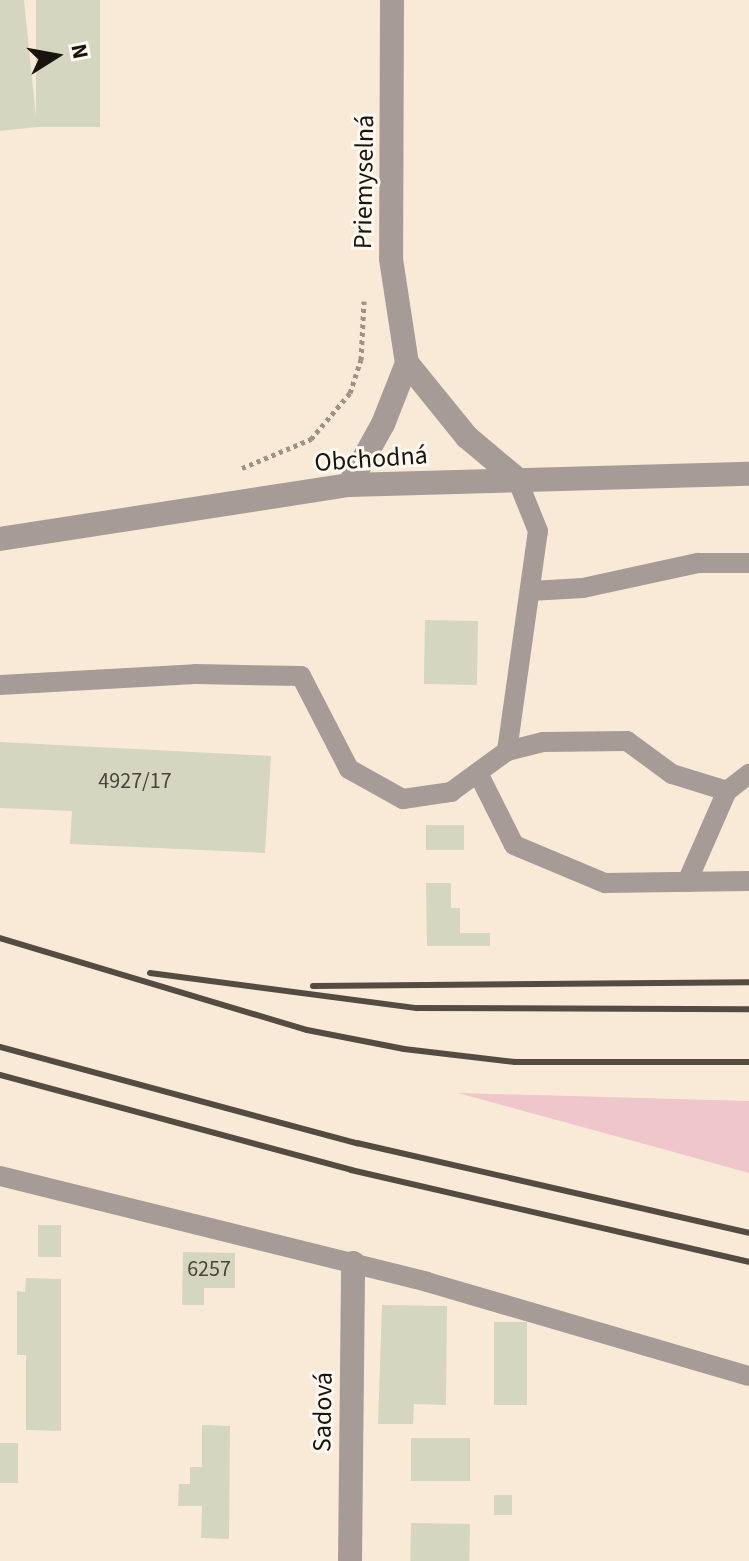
<!DOCTYPE html>
<meta charset="utf-8">
<style>
body{margin:0}
#map{position:relative;width:749px;height:1561px;overflow:hidden;background:#f9ead7;font-family:"Source Sans 3",sans-serif}
div>[style]{position:absolute}
[style*='--x']{left:calc(var(--x)*1px);top:calc(var(--y)*1px);width:calc(var(--w)*1px);rotate:calc(var(--a)*1deg)}
.green>*{inset:0;background:#f0c6cd}
.building>*{inset:0;background:#d5d6bf;transform-origin:0 0}
.path>*{height:5px;margin-top:-2.5px;transform-origin:0;background:repeating-linear-gradient(90deg,#9d9284 0 4px,transparent 0 8px)}
.lane>*{height:20px;margin:-10px;padding:0 10px;transform-origin:10px;border-radius:10px;background:#a69b97}
.street>*{height:24px;margin:-12px;padding:0 12px;transform-origin:12px;border-radius:12px;background:#a69b97}
.rail>*{height:6px;margin:-3px;padding:0 3px;transform-origin:3px;border-radius:3px;background:#544c42}
span{translate:-50% -50%;white-space:nowrap;text-align:center;line-height:1.15;-webkit-text-stroke:6px #fff9f1;paint-order:stroke}
.number-label{font-size:22px;color:#48443a}
.number-label span{-webkit-text-stroke-width:0}
.street-label{font-size:26px;color:#19140d}
.north{position:absolute;left:16px;top:16px;width:80px;height:80px;-webkit-text-stroke:6px #fff9f1;paint-order:stroke;rotate:79deg;font-size:22px;font-weight:700;line-height:32px;text-align:center;color:#19140d}
.north::after{content:'';display:block;margin:auto;width:28px;height:36px;background:#19140d;clip-path:polygon(50% 0,100% 100%,50% 72%,0 100%)}
</style>
<div id="map">
<div class="green">
<div style="clip-path:polygon(458px 1093px,749px 1101px,749px 1173px,670px 1151px)"></div>
</div>
<div class="building">
<div style="clip-path:polygon(0 0,24px 0,37px 127px,0 131px)"></div>
<div style="left:36px;top:0;width:64px;height:127px"></div>
<div style="left:425px;top:620px;width:53px;height:64px;rotate:1deg"></div>
<div style="clip-path:polygon(0 742px,271px 756px,265px 853px,70px 844px,72px 811px,0 808px)"></div>
<div style="left:426px;top:825px;width:38px;height:25px"></div>
<div style="clip-path:polygon(426px 883px,451px 883px,451px 908px,460px 908px,460px 933px,490px 933px,490px 946px,427px 946px)"></div>
<div style="left:38px;top:1225px;width:23px;height:32px"></div>
<div style="clip-path:polygon(183px 1252px,235px 1253px,235px 1288px,204px 1288px,204px 1305px,182px 1305px)"></div>
<div style="clip-path:polygon(26px 1278px,61px 1279px,61px 1431px,26px 1430px,26px 1355px,17px 1355px,17px 1291px,25px 1292px)"></div>
<div style="clip-path:polygon(382px 1305px,447px 1306px,446px 1405px,414px 1404px,413px 1424px,378px 1424px)"></div>
<div style="left:494px;top:1322px;width:33px;height:83px"></div>
<div style="clip-path:polygon(202px 1425px,230px 1426px,229px 1539px,201px 1538px,202px 1506px,178px 1506px,179px 1484px,190px 1484px,190px 1467px,202px 1467px)"></div>
<div style="left:411px;top:1438px;width:59px;height:43px"></div>
<div style="left:0;top:1443px;width:18px;height:40px"></div>
<div style="left:494px;top:1495px;width:18px;height:20px"></div>
<div style="left:411px;top:1523px;width:59px;height:38px;rotate:1deg"></div>
</div>
<div class="path">
<div style="--x:242;--y:468;--w:75;--a:-22.8"></div>
<div style="--x:311;--y:439;--w:60;--a:-49.7"></div>
<div style="--x:350;--y:393;--w:35;--a:-72"></div>
<div style="--x:361;--y:360;--w:59;--a:-87.1"></div>
</div>
<div class="lane">
<div style="--x:531;--y:591;--w:52;--a:-3.3"></div>
<div style="--x:583;--y:588;--w:118;--a:-12.3"></div>
<div style="--x:698;--y:563;--w:51;--a:0"></div>
<div style="--x:0;--y:685;--w:195;--a:-3.2"></div>
<div style="--x:195;--y:674;--w:106;--a:1.1"></div>
<div style="--x:301;--y:676;--w:105;--a:62.7"></div>
<div style="--x:349;--y:769;--w:62;--a:29.1"></div>
<div style="--x:403;--y:799;--w:49;--a:-8.3"></div>
<div style="--x:451;--y:792;--w:69;--a:-36.2"></div>
<div style="--x:507;--y:751;--w:222;--a:-82"></div>
<div style="--x:538;--y:531;--w:56;--a:-112"></div>
<div style="--x:507;--y:751;--w:37;--a:-14"></div>
<div style="--x:543;--y:742;--w:84;--a:-0.7"></div>
<div style="--x:627;--y:741;--w:56;--a:36.3"></div>
<div style="--x:672;--y:774;--w:58;--a:17.2"></div>
<div style="--x:727;--y:791;--w:28;--a:-38"></div>
<div style="--x:478;--y:773;--w:80;--a:63.4"></div>
<div style="--x:514;--y:845;--w:99;--a:22.7"></div>
<div style="--x:605;--y:883;--w:144;--a:-0.8"></div>
<div style="--x:687;--y:882;--w:99;--a:-66.3"></div>
<div style="--x:0;--y:1176;--w:440;--a:13.9"></div>
<div style="--x:427;--y:1282;--w:335;--a:16.3"></div>
</div>
<div class="street">
<div style="--x:392;--y:0;--w:259;--a:90.2"></div>
<div style="--x:391;--y:259;--w:105;--a:81.3"></div>
<div style="--x:407;--y:363;--w:95;--a:51"></div>
<div style="--x:467;--y:437;--w:65;--a:40"></div>
<div style="--x:349;--y:485;--w:70;--a:-60.9"></div>
<div style="--x:383;--y:424;--w:66;--a:-68.5"></div>
<div style="--x:0;--y:539;--w:353;--a:-8.8"></div>
<div style="--x:349;--y:485;--w:400;--a:-1.6"></div>
<div style="--x:350;--y:1561;--w:298;--a:-89.4"></div>
</div>
<div class="rail">
<div style="--x:0;--y:938;--w:320;--a:16.7"></div>
<div style="--x:307;--y:1030;--w:99;--a:11.1"></div>
<div style="--x:404;--y:1049;--w:112;--a:6.7"></div>
<div style="--x:515;--y:1062;--w:234;--a:0"></div>
<div style="--x:150;--y:973;--w:269;--a:7.5"></div>
<div style="--x:417;--y:1008;--w:332;--a:0.2"></div>
<div style="--x:313;--y:986;--w:436;--a:-0.5"></div>
<div style="--x:0;--y:1047;--w:370;--a:15.1"></div>
<div style="--x:357;--y:1143;--w:402;--a:12.9"></div>
<div style="--x:0;--y:1075;--w:364;--a:15.1"></div>
<div style="--x:351;--y:1170;--w:408;--a:13"></div>
</div>
<div class="number-label">
<span style="left:135px;top:782px">4927/17</span>
<span style="left:209px;top:1270px">6257</span>
</div>
<div class="street-label">
<span style="left:364px;top:182px;rotate:-89deg">Priemyselná</span>
<span style="left:371px;top:459px;rotate:-4deg">Obchodná</span>
<span style="left:323px;top:1412px;rotate:-89deg">Sadová</span>
</div>
<div class="north">N</div>
</div>
